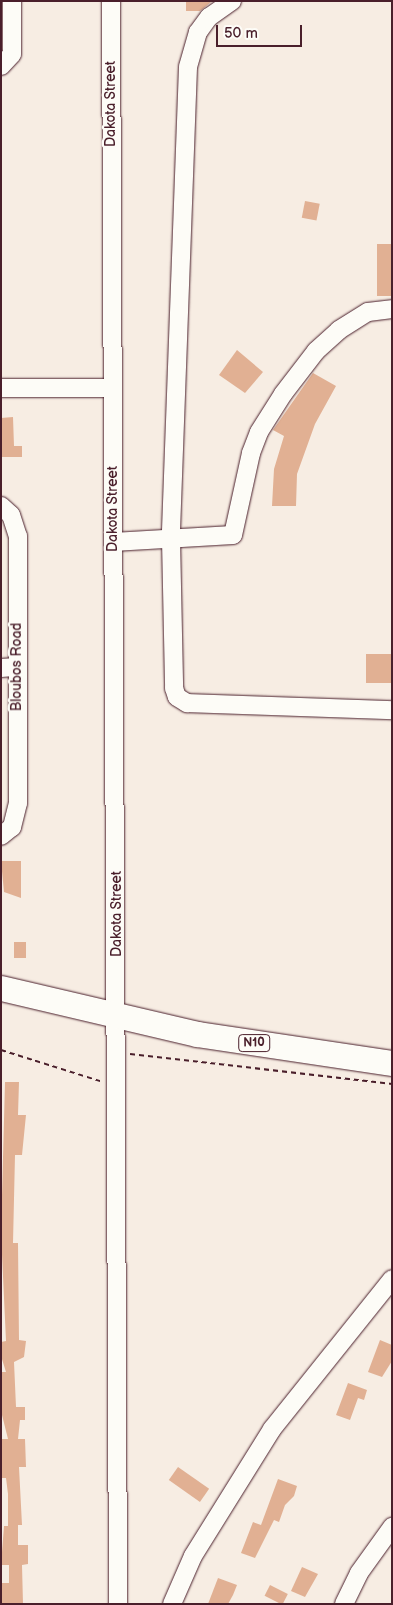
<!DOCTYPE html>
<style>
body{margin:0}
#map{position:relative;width:393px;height:1605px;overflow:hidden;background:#f7ede3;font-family:"Balsamiq Sans",sans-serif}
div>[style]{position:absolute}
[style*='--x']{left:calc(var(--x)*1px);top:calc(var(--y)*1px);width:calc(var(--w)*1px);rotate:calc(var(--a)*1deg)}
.building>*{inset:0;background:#e1b093;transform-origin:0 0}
.path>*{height:2px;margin-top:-1px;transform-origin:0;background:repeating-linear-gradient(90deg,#4a1f2b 0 5px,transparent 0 9px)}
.roads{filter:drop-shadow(0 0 1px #4a1f2b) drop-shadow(0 0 1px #4a1f2b)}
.minor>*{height:18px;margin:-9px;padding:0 9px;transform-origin:9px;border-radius:9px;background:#fdfcf7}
.highway>*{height:25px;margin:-12.5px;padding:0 12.5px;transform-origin:12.5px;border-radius:12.5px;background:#fdfcf7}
span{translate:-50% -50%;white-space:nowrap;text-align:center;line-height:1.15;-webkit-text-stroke:4.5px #fdfcf7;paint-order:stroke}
.shield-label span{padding:1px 4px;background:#fdfcf7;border:1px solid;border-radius:4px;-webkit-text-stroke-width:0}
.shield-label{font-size:12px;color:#4a1f2b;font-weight:700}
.street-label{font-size:14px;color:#4a1f2b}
.frame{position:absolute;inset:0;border:2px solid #4a1f2b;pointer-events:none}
.scale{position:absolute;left:216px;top:25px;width:86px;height:22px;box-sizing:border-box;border:2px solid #4a1f2b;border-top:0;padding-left:6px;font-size:15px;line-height:18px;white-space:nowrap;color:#4a1f2b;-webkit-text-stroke:4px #fdfcf7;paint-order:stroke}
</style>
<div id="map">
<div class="building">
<div style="clip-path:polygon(186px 1px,211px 1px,211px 2px,200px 11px,186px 11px)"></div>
<div style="left:305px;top:201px;width:15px;height:17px;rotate:11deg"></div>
<div style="left:377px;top:244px;width:15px;height:52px"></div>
<div style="clip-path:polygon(237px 350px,263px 372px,245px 393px,219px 375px)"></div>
<div style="clip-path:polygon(313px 373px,336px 386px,315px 424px,297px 474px,296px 506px,272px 506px,274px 469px,284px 436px,273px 430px)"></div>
<div style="clip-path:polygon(13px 417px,14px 446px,22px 446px,22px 457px,1px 457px,1px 418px)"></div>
<div style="left:366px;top:654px;width:26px;height:29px"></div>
<div style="clip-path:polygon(1px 861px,21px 861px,21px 898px,4px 892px)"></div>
<div style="left:14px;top:942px;width:12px;height:16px"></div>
<div style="clip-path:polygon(5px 1082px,19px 1082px,18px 1115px,26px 1115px,22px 1155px,15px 1155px,13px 1243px,18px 1243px,19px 1340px,26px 1341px,24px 1357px,14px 1362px,16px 1407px,25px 1407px,25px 1420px,20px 1420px,18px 1439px,25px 1439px,26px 1467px,19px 1467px,22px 1525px,18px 1525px,18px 1545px,28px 1545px,28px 1564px,22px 1565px,23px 1604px,1px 1604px,1px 1583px,9px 1583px,9px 1565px,1px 1565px,4px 1526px,8px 1526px,8px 1494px,6px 1478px,1px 1478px,1px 1439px,8px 1439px,1px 1411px,1px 1372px,6px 1372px,1px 1356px,1px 1342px,6px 1341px,1px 1233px)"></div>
<div style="clip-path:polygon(380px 1340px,392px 1345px,392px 1361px,382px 1377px,368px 1372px)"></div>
<div style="clip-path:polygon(348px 1383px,367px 1390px,364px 1400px,358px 1398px,350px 1420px,336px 1415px)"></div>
<div style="left:178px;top:1467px;width:38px;height:16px;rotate:35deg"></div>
<div style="clip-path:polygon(278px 1479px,297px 1486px,294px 1496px,285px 1505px,279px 1522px,274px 1520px,255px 1558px,241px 1553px,253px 1522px,261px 1525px)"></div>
<div style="clip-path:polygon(302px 1567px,318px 1574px,305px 1597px,291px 1591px)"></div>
<div style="clip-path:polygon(218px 1578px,237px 1585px,233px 1595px,228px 1604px,208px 1604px)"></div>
<div style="left:270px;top:1585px;width:20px;height:12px;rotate:27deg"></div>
</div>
<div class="path">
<div style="--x:1;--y:1050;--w:104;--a:17.4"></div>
<div style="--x:130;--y:1054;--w:264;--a:6.5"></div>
</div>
<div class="roads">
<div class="minor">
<div style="--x:111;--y:1;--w:1603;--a:89.75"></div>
<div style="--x:232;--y:1;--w:28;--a:145"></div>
<div style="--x:209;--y:17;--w:19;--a:126"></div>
<div style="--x:198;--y:32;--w:36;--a:106"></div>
<div style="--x:188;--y:67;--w:472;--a:92.1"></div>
<div style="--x:171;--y:539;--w:149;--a:88.8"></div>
<div style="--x:174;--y:688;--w:9;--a:72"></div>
<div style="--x:177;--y:697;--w:12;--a:31"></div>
<div style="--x:187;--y:703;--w:205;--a:2"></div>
<div style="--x:1;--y:66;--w:16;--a:-47"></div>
<div style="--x:12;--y:54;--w:53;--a:-90"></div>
<div style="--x:1;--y:388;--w:111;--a:0"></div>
<div style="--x:1;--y:506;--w:13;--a:42"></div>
<div style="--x:11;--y:515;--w:22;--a:72"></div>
<div style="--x:18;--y:536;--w:267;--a:90"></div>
<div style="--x:18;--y:803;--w:25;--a:104"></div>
<div style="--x:12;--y:827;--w:14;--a:141"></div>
<div style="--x:113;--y:542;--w:120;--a:-3.3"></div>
<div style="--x:233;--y:535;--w:84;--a:-77.6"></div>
<div style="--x:251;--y:453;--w:22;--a:-69"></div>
<div style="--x:259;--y:432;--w:45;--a:-57.7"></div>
<div style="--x:283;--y:394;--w:54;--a:-52.5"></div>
<div style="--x:316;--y:351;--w:31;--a:-42"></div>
<div style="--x:339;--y:330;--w:34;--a:-32"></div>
<div style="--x:368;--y:312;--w:24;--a:-7"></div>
<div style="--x:1;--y:668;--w:16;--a:-4"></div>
<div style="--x:172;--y:1604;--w:52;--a:-66.4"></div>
<div style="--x:193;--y:1556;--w:150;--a:-58.1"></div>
<div style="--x:272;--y:1429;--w:192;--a:-51.3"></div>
<div style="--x:344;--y:1604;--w:34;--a:-64"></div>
<div style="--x:359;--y:1573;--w:57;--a:-54.3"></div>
</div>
<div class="highway">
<div style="--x:1;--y:988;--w:201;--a:13.2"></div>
<div style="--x:197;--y:1034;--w:197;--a:8.5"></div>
</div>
</div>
<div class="shield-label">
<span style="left:254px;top:1043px">N10</span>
</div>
<div class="street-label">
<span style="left:111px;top:104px;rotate:-90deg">Dakota Street</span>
<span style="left:113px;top:509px;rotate:-90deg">Dakota Street</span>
<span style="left:17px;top:667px;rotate:-90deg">Bloubos Road</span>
<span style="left:117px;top:914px;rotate:-90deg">Dakota Street</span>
</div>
<div class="frame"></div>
<div class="scale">50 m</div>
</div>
